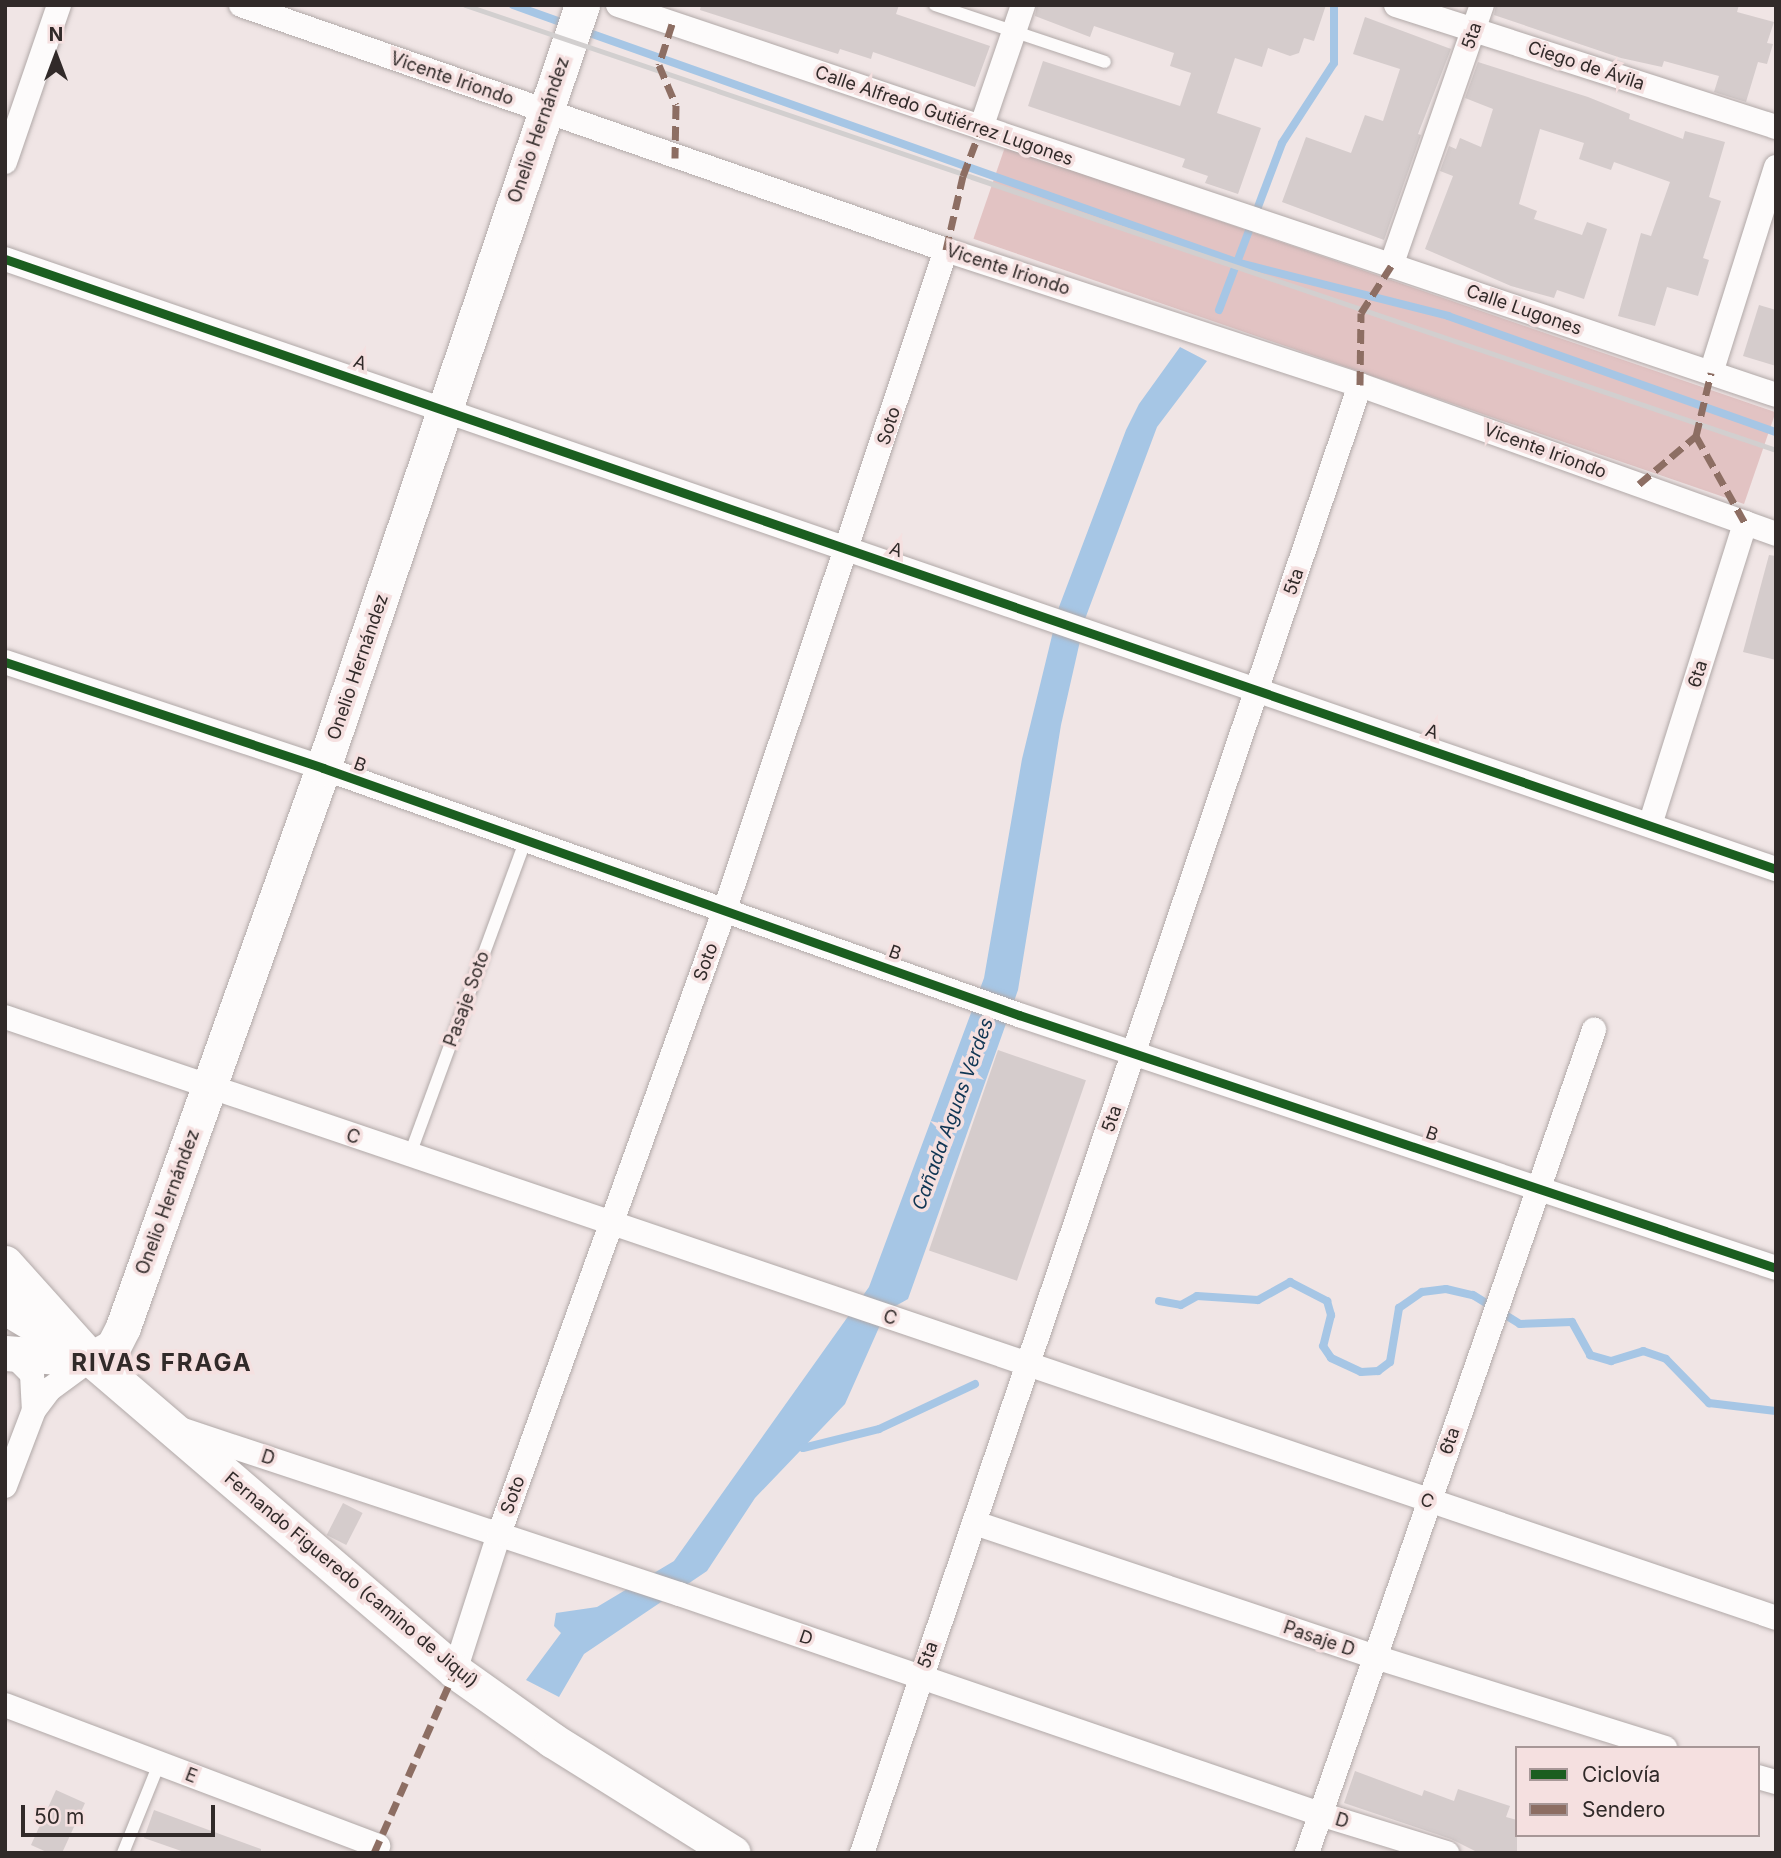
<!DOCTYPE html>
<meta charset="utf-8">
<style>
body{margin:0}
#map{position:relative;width:1781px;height:1858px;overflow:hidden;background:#f0e5e5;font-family:Inter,sans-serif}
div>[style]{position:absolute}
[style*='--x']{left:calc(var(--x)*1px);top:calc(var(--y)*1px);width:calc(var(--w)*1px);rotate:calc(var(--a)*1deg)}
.green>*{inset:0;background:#e2c3c3;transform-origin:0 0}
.water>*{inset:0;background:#a6c6e5}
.stream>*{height:8px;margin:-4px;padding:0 4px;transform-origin:4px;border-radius:4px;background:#a6c6e5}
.building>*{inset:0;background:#d5cccc;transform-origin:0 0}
.roads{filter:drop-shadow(0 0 2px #b1a9a8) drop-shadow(0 0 2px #b1a9a8)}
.lane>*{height:12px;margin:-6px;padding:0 6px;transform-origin:6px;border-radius:6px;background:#fdfbfb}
.street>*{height:24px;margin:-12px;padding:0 12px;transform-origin:12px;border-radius:12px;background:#fdfbfb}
.secondary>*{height:35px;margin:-17.5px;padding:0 17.5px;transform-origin:17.5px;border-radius:17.5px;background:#fdfbfb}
.rail>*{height:5px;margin:-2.5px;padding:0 2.5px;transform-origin:2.5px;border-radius:2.5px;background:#d2cfcf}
.quiet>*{height:7px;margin-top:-3.5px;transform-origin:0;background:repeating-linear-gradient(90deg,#8d6e63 0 14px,transparent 0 21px)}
.cycleway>*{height:9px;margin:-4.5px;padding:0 4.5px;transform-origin:4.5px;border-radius:4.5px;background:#1b5e20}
span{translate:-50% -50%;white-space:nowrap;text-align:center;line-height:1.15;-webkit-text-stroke:7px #f5e0e0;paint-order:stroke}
.street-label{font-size:18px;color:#312a29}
.water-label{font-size:19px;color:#0f3553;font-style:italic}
.district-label{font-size:24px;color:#312a29;font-weight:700;letter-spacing:2px}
.frame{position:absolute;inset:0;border:7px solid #312a29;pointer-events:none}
.legend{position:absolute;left:1515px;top:1746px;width:245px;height:91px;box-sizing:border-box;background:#f5e0e0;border:2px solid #a79797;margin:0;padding:9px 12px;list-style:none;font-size:21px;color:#312a29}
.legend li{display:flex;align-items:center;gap:14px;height:35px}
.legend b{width:35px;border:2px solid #a79797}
.north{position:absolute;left:21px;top:21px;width:70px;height:70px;-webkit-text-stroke:5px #f5e0e0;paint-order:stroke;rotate:0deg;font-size:19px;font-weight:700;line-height:28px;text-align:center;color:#312a29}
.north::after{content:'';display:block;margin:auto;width:24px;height:32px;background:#312a29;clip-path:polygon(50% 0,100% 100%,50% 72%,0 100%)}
.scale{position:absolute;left:21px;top:1805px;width:194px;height:32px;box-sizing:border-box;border:4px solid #312a29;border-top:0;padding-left:9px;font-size:21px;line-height:24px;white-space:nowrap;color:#312a29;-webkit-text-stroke:5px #f5e0e0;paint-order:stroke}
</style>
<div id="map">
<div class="green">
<div style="left:1005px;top:147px;width:815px;height:97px;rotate:19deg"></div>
</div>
<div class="water">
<div style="clip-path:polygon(1180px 347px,1207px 361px,1157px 427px,1085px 619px,1061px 725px,1018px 990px,908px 1299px,892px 1308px,881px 1323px,845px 1404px,755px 1498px,707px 1571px,584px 1654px,559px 1697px,526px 1680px,561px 1633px,554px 1626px,556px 1613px,597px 1607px,674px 1561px,869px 1287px,984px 978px,1022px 759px,1059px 607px,1126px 430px,1139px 404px)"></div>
</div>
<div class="stream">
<div style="--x:513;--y:5;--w:56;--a:19.7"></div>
<div style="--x:581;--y:30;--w:698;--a:19.5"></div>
<div style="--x:1239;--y:263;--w:216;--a:14.2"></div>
<div style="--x:1448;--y:316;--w:348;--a:19.5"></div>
<div style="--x:1219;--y:310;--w:178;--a:-69.3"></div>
<div style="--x:1282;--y:143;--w:95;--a:-57"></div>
<div style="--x:1334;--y:63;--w:58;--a:-90"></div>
<div style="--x:1159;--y:1301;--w:22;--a:10"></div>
<div style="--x:1181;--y:1305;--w:18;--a:-29"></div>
<div style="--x:1197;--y:1296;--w:61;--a:3.8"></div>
<div style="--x:1258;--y:1300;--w:37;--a:-29"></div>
<div style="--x:1290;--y:1282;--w:42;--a:27.2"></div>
<div style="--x:1327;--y:1301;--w:15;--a:74"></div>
<div style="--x:1331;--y:1315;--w:32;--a:104"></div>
<div style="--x:1323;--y:1346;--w:14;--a:56"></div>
<div style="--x:1331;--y:1358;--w:33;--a:25"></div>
<div style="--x:1361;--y:1372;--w:17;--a:-3"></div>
<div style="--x:1378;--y:1371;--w:15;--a:-37"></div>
<div style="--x:1390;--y:1362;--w:55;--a:-80.5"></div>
<div style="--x:1399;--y:1308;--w:28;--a:-35"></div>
<div style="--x:1422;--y:1292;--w:24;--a:-7"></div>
<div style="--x:1446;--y:1289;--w:28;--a:13"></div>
<div style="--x:1473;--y:1295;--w:55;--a:31.7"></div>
<div style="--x:1520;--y:1324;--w:52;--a:-2.2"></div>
<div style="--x:1572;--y:1322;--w:38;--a:61"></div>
<div style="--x:1590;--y:1355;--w:22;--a:16"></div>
<div style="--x:1611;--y:1361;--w:34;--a:-17"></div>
<div style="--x:1643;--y:1351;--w:24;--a:19"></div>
<div style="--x:1666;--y:1359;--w:62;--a:45.7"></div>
<div style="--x:1709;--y:1403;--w:67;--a:6.8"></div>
<div style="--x:803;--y:1448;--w:78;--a:-14"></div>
<div style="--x:879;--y:1429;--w:106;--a:-25.1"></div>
</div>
<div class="building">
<div style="clip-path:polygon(701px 5px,899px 5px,896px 14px,990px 46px,975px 87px,873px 52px,871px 59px,840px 49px,838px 54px,700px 10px)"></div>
<div style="clip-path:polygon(1037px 5px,1326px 5px,1314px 41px,1304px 38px,1299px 53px,1290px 56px,1268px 48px,1262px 67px,1235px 58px,1217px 113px,1261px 128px,1238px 194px,1205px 183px,1208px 176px,1182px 167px,1185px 159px,1028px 106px,1043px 61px,1180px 106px,1191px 73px,1170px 66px,1174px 53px,1094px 26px,1090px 37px,1035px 16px)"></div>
<div style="clip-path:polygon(1496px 5px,1739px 5px,1737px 12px,1774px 22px,1767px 43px,1773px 44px,1767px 64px,1758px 62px,1746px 102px,1714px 92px,1719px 76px,1664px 61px,1662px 67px,1621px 58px,1494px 15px)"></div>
<div style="clip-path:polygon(1365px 17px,1451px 49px,1418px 134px,1421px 135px,1384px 240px,1282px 202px,1306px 137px,1351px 153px,1365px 115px,1383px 121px,1400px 69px,1353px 54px)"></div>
<div style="clip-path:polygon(1478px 62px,1588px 97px,1630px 114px,1629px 119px,1683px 139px,1685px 131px,1725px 142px,1709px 197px,1721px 201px,1703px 258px,1709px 260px,1698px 296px,1667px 287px,1655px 326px,1618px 316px,1641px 233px,1651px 236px,1670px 182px,1614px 162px,1611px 170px,1579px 159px,1584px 143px,1540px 129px,1519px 204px,1537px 211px,1534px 219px,1582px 235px,1587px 222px,1607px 229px,1584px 299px,1557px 290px,1554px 298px,1511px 286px,1425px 249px,1453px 176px,1440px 171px,1449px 146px,1456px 149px,1460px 138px,1481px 147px,1493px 109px,1465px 98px)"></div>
<div style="clip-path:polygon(1759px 305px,1776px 310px,1776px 366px,1743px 356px)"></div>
<div style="clip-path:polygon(1769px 555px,1776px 556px,1776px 660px,1743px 652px)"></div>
<div style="left:998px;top:1050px;width:93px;height:212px;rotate:19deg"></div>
<div style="left:343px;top:1503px;width:22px;height:36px;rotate:27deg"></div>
<div style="clip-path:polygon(1355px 1771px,1422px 1796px,1424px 1790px,1454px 1801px,1458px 1789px,1510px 1806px,1506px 1817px,1517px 1820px,1517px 1853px,1479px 1853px,1451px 1839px,1344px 1803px)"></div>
<div style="clip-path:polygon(56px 1790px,85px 1803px,62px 1853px,49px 1853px,31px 1845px)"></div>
<div style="clip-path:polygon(154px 1810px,261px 1849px,261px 1853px,187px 1853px,144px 1838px)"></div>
</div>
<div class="roads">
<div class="lane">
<div style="--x:935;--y:5;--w:179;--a:18.5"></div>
<div style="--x:409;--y:1157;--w:337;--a:-69.8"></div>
<div style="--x:123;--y:1853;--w:96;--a:-68"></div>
</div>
<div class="street">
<div style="--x:241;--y:5;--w:746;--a:19.16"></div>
<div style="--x:946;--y:250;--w:435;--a:18.1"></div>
<div style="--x:1360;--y:385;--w:442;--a:19.7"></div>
<div style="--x:618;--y:5;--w:1222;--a:18.61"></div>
<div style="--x:1396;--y:5;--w:399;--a:17.8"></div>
<div style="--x:981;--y:128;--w:130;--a:-71.1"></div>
<div style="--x:5;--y:162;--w:166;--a:-71"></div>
<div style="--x:5;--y:259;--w:1873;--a:19.01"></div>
<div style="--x:1391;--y:266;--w:276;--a:-70.8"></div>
<div style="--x:1711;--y:373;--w:216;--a:-72.5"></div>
<div style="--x:5;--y:662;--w:335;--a:18.4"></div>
<div style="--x:323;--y:768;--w:739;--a:19.54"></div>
<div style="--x:1019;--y:1015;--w:798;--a:18.48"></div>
<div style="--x:1650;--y:825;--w:317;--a:-72.5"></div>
<div style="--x:5;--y:1017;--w:1870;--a:18.74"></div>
<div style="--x:15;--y:1357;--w:24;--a:45"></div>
<div style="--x:32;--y:1374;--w:36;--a:87"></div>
<div style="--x:180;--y:1429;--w:526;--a:18.3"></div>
<div style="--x:679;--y:1594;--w:678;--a:18.94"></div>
<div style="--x:1320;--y:1814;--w:133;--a:17.1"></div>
<div style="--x:5;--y:1486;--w:81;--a:-69.1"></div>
<div style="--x:34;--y:1410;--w:26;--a:-53"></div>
<div style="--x:50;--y:1389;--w:51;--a:-36.2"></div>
<div style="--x:975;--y:1523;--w:422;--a:18.5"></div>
<div style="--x:1375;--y:1657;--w:304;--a:17.4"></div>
<div style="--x:455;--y:1671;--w:144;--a:-72.2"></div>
<div style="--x:499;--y:1534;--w:665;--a:-70.12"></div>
<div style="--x:725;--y:909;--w:695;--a:-71.46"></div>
<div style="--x:5;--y:1705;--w:399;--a:20.7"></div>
<div style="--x:1758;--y:1777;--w:19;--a:16"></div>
<div style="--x:862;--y:1853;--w:1550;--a:-71.26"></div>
<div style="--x:1307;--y:1853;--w:872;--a:-70.78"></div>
</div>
<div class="secondary">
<div style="--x:5;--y:1263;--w:129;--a:48.1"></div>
<div style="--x:91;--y:1359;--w:479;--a:40.6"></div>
<div style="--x:455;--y:1671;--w:119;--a:35.4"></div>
<div style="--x:552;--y:1740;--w:213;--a:32"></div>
<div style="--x:5;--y:1307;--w:58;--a:31"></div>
<div style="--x:5;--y:1353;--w:83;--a:4.1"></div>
<div style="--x:91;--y:1359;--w:25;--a:-29"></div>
<div style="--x:113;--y:1347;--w:22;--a:-63"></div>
<div style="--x:123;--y:1327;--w:594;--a:-70.31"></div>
<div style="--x:323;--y:768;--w:806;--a:-71.25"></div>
</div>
</div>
<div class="rail">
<div style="--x:465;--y:5;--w:1384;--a:18.75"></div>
</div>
<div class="quiet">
<div style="--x:672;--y:24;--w:43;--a:107.6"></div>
<div style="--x:659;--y:65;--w:43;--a:67"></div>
<div style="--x:676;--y:105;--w:53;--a:91.1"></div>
<div style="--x:946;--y:250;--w:76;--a:-77.1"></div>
<div style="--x:963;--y:176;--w:51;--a:-69.4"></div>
<div style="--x:1360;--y:385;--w:72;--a:-89.2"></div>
<div style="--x:1361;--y:313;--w:56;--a:-57.4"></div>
<div style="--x:1696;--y:436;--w:65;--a:-76.6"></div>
<div style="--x:1639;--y:484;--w:75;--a:-40.1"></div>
<div style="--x:1696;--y:436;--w:100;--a:60.6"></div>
<div style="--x:374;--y:1853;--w:199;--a:-66"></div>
</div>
<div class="cycleway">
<div style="--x:5;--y:259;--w:1873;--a:19.01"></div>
<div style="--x:5;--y:662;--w:335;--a:18.4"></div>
<div style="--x:323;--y:768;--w:739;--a:19.54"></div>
<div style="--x:1019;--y:1015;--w:798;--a:18.48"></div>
</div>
<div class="street-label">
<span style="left:1472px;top:36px;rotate:-71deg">5ta</span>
<span style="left:1586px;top:66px;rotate:18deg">Ciego de Ávila</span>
<span style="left:452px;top:79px;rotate:19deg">Vicente Iriondo</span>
<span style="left:944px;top:116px;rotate:19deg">Calle Alfredo Gutiérrez Lugones</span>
<span style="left:539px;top:130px;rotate:-71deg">Onelio Hernández</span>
<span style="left:1008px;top:270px;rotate:18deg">Vicente Iriondo</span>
<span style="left:1524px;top:310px;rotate:19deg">Calle Lugones</span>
<span style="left:360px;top:363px;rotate:19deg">A</span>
<span style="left:889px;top:426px;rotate:-72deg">Soto</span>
<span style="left:1545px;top:451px;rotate:20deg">Vicente Iriondo</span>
<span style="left:896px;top:550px;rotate:20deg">A</span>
<span style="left:1294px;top:582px;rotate:-71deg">5ta</span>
<span style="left:358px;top:667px;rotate:-71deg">Onelio Hernández</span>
<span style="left:1698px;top:674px;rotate:-73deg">6ta</span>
<span style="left:1432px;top:732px;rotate:19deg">A</span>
<span style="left:360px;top:765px;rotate:20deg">B</span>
<span style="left:895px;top:953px;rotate:20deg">B</span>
<span style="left:706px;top:962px;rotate:-70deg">Soto</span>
<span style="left:467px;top:999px;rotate:-70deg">Pasaje Soto</span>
<span style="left:1112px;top:1119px;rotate:-71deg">5ta</span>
<span style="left:1432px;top:1134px;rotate:19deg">B</span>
<span style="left:353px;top:1137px;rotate:20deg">C</span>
<span style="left:168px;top:1202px;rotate:-70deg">Onelio Hernández</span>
<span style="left:890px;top:1318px;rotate:19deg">C</span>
<span style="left:1450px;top:1441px;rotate:-71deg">6ta</span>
<span style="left:268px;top:1458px;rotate:18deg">D</span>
<span style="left:513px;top:1495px;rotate:-70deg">Soto</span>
<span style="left:1427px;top:1501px;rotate:19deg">C</span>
<span style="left:351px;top:1580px;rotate:40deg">Fernando Figueredo (camino de Jiquí)</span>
<span style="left:806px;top:1638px;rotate:19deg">D</span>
<span style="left:1319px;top:1639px;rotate:19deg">Pasaje D</span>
<span style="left:928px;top:1655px;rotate:-70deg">5ta</span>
<span style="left:191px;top:1776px;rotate:21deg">E</span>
<span style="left:1342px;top:1821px;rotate:17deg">D</span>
</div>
<div class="water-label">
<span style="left:953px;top:1114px;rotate:-70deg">Cañada Aguas Verdes</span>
</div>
<div class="district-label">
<span style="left:162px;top:1363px">RIVAS FRAGA</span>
</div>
<div class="frame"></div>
<ul class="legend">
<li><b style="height:9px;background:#1b5e20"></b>Ciclovía</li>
<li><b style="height:9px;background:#8d6e63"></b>Sendero</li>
</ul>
<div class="north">N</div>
<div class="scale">50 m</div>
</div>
